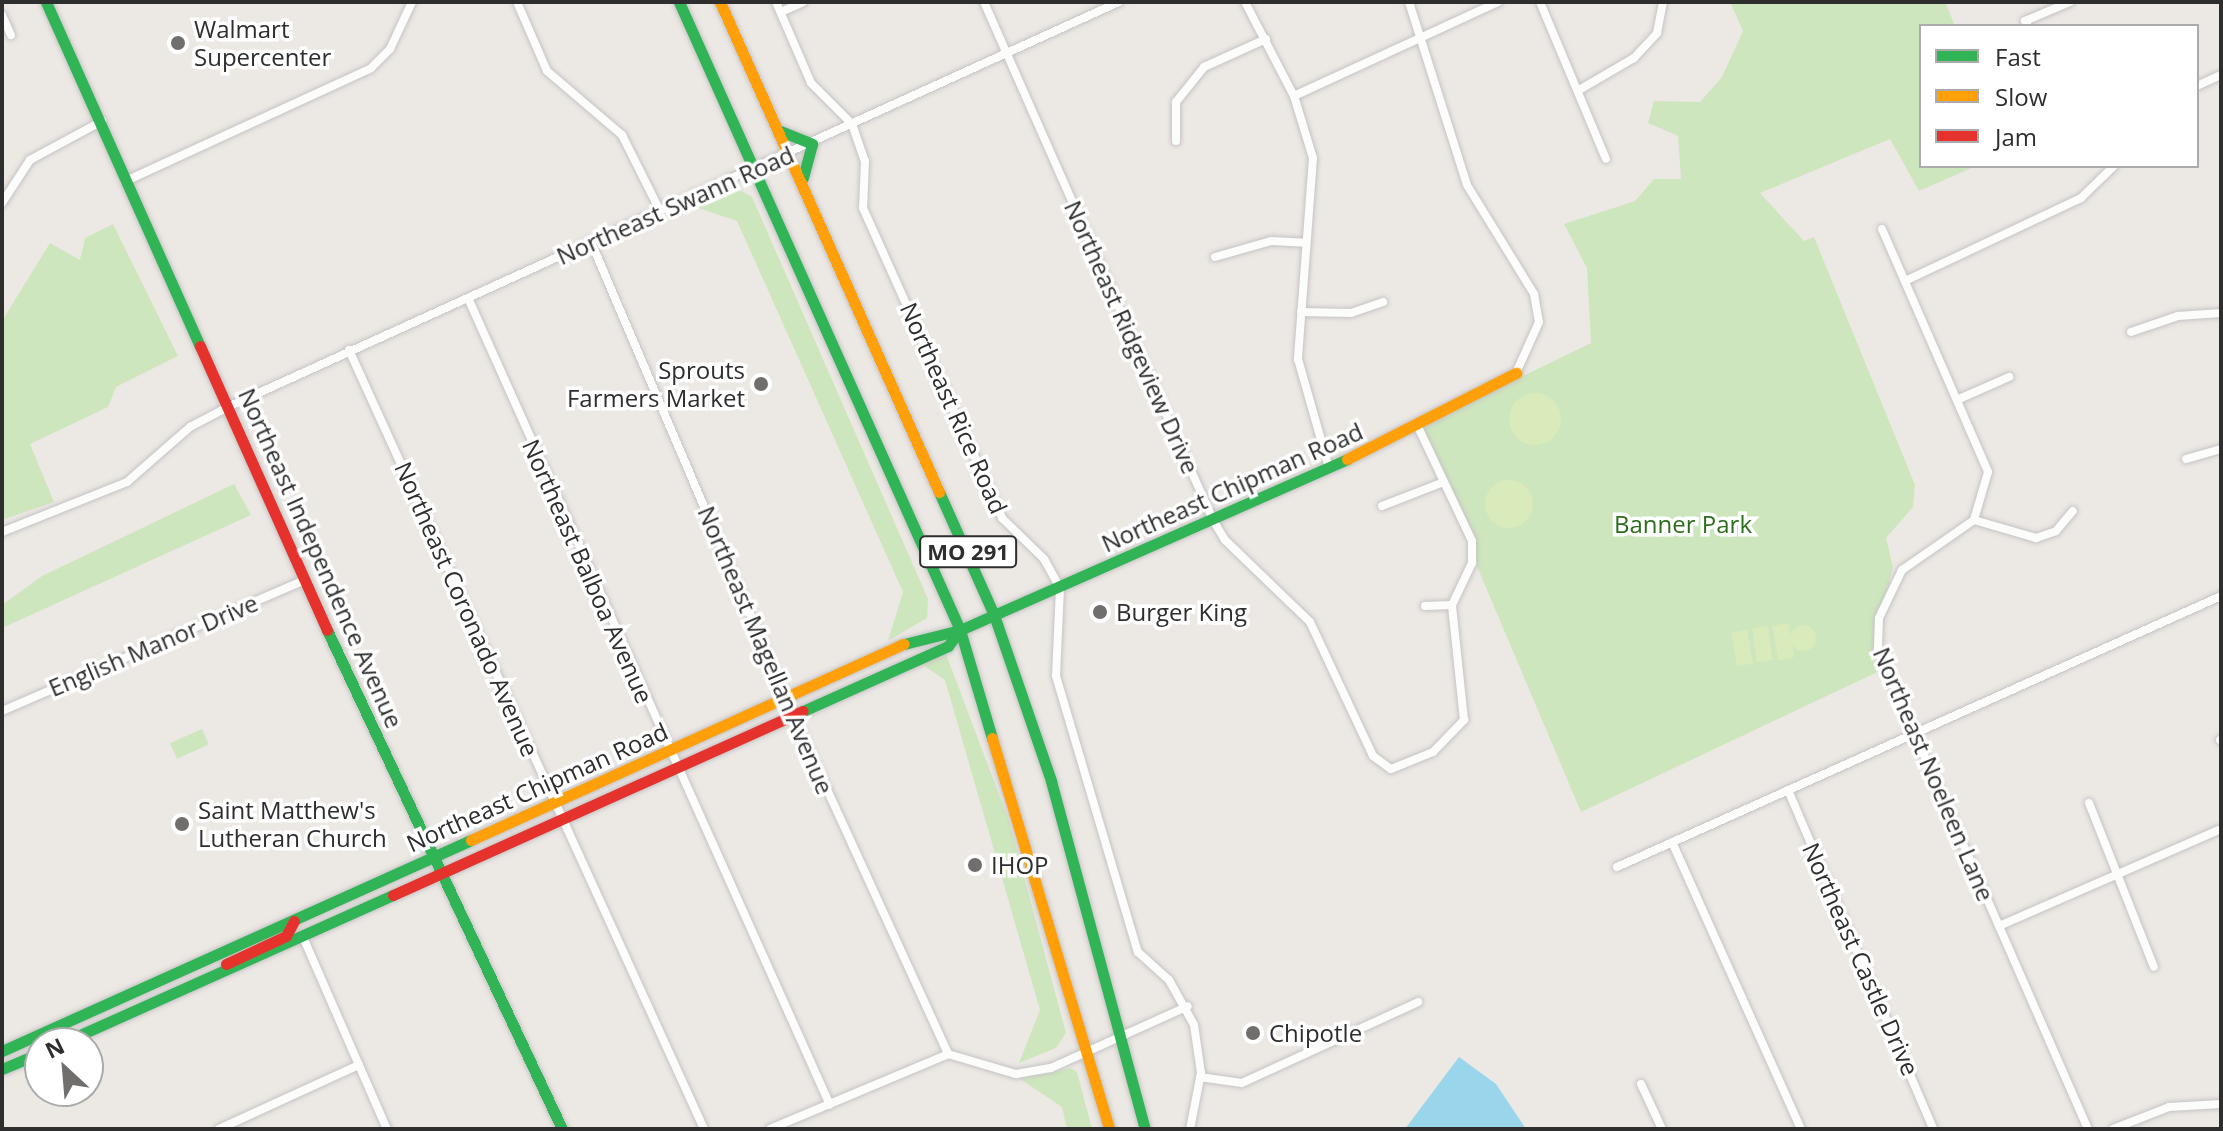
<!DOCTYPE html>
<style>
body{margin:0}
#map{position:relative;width:2223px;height:1131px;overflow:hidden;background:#ece8e4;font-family:"Open Sans",sans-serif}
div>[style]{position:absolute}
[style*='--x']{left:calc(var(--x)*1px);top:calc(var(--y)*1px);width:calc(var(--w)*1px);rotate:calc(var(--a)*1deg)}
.green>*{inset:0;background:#cee6be;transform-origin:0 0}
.pitch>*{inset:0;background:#d9eabb;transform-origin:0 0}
.round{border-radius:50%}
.water>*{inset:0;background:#99d6ec}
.roads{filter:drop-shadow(0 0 2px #c5c4c5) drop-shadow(0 0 2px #c5c4c5)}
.street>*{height:8px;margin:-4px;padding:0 4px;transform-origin:4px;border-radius:4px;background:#fcfcfb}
.fast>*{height:11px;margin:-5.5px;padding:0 5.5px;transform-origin:5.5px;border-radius:5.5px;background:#30b455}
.slow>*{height:11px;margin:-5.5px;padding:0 5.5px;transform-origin:5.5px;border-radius:5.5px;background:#ff9f0a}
.jam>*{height:11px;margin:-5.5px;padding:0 5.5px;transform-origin:5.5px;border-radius:5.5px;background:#e5322d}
.dots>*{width:22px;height:22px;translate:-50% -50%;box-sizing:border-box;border:4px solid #fff;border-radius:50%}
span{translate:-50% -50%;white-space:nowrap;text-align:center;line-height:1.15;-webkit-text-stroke:7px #fff;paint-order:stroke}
.shield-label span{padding:2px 6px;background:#fff;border:2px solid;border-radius:6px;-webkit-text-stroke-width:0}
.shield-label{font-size:22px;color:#2e2e2e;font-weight:700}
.poi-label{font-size:24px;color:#2e2e2e}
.left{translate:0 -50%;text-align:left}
.right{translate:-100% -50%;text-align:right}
.street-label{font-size:24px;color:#2e2e2e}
.park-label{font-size:24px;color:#2c6e1b}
.frame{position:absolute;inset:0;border:4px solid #2e2e2e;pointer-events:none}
.legend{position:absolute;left:1919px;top:24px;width:280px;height:144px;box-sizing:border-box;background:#fff;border:2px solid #ababab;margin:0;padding:10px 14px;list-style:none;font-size:24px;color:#2e2e2e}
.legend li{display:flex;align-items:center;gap:16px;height:40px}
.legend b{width:40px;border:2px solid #ababab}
.north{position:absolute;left:24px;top:1027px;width:80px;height:80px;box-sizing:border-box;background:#fff;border:2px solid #ababab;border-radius:50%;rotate:334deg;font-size:22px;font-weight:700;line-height:32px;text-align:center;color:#2e2e2e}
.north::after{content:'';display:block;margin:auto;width:28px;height:36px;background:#706f6e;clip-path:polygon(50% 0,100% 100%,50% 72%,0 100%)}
</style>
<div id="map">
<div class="green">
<div style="clip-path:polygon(1730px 2px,1945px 2px,1955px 26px,1921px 26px,1921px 166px,1976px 166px,1919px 191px,1890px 139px,1760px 193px,1804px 241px,1814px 237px,1915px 485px,1913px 507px,1886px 538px,1893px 567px,1876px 633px,1886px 668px,1581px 812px,1418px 427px,1591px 343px,1587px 268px,1564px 224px,1635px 201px,1654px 179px,1681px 179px,1678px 136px,1648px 123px,1654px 101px,1700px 102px,1722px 77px,1743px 31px)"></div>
<div style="clip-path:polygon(733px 186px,752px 197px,928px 599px,927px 618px,888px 641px,903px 592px,737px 221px,692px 206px)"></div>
<div style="clip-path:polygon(113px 224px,178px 356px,116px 387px,108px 407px,30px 444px,54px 502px,2px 520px,2px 321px,50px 243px,80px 260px,85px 238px)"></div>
<div style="clip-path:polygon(234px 484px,251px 515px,2px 628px,2px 605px,42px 576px)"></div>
<div style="clip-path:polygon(946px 654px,1009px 821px,1066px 1033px,1056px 1048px,1019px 1063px,1040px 1010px,945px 680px,917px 661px)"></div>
<div style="left:202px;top:729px;width:17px;height:35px;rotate:66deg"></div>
<div style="clip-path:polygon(1071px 1068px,1077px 1072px,1092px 1129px,1067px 1129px,1062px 1107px,1020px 1079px)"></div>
</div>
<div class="pitch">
<div class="round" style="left:1509px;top:393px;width:52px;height:52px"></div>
<div class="round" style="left:1485px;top:480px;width:48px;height:48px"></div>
<div style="left:1788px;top:623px;width:35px;height:16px;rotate:80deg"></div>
<div class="round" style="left:1790px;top:625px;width:26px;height:26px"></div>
<div style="left:1768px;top:626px;width:34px;height:16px;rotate:82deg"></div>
<div style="left:1747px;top:630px;width:34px;height:16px;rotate:80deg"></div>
</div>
<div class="water">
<div style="clip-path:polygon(1459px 1057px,1496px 1084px,1526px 1129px,1405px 1129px)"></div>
</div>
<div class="roads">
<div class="street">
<div style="--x:517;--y:2;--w:75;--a:66.5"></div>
<div style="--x:547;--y:71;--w:99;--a:40.5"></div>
<div style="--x:622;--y:135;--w:85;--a:63.4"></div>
<div style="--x:776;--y:2;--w:88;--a:66.6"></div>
<div style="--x:811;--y:83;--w:58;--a:45"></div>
<div style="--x:852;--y:124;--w:39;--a:71"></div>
<div style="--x:865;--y:161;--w:47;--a:92.4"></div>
<div style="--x:863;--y:208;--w:340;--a:65.8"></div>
<div style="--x:1002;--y:518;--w:59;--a:44.3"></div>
<div style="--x:1044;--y:559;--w:33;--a:61"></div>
<div style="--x:1060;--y:588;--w:88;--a:92.6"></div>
<div style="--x:1056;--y:676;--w:288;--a:73.5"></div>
<div style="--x:1138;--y:952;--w:42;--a:42.1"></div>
<div style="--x:1169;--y:980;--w:51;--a:60.9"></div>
<div style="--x:1194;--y:1025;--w:49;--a:81.7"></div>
<div style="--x:1201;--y:1073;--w:57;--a:101.1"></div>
<div style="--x:984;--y:2;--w:566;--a:66.15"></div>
<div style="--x:1213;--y:520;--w:23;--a:59"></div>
<div style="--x:1225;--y:540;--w:118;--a:44"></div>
<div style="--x:1310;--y:622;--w:148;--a:64.8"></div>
<div style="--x:1373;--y:756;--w:22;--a:36"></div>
<div style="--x:1391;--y:769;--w:45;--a:-22"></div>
<div style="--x:1433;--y:752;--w:45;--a:-45.9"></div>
<div style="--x:1464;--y:720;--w:116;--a:-96"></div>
<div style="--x:1452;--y:605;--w:47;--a:-64.5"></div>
<div style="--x:1472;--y:563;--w:22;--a:-90"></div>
<div style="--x:1472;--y:541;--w:126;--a:-115.3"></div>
<div style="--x:1245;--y:2;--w:106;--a:62.5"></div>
<div style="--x:1294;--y:96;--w:65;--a:73"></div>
<div style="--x:1313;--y:158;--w:202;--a:94.3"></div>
<div style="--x:1298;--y:359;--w:113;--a:74.1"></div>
<div style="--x:1409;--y:2;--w:192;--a:72.4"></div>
<div style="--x:1467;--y:185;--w:128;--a:58.4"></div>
<div style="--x:1534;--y:294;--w:28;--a:80"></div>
<div style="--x:1539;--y:322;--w:56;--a:114.3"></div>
<div style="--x:1540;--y:2;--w:170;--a:67.2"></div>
<div style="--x:781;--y:12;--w:24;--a:-24"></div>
<div style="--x:2;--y:15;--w:22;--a:66"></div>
<div style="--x:2028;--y:26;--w:6;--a:-121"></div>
<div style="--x:2025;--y:21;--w:49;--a:-22.9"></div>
<div style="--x:2197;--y:86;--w:26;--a:-25"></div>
<div style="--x:1579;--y:90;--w:64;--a:-30.2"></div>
<div style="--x:1634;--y:58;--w:34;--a:-47"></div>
<div style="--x:1657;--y:33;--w:32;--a:-79"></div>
<div style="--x:1294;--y:96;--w:225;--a:-24.7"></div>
<div style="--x:1176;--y:141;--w:39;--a:-90"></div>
<div style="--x:1176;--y:102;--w:45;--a:-51.3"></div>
<div style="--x:1204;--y:67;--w:68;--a:-24.3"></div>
<div style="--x:128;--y:180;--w:268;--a:-24.7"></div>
<div style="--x:371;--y:68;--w:27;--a:-45"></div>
<div style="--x:390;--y:49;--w:52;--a:-64.9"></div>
<div style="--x:2;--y:203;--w:51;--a:-56.9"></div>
<div style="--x:30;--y:160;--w:82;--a:-28.4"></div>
<div style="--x:1882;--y:229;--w:265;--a:66.4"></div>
<div style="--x:1988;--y:472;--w:50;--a:106.3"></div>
<div style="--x:1974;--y:520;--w:88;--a:145.2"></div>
<div style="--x:1902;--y:570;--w:53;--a:115.6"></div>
<div style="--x:1879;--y:618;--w:32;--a:92"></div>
<div style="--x:1878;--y:650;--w:523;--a:66.33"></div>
<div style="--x:591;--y:242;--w:514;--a:66.87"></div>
<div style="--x:793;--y:715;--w:373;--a:65.4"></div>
<div style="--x:1215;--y:257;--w:58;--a:-15.9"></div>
<div style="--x:1271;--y:241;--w:35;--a:3"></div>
<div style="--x:1905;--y:281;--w:195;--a:-25.2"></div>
<div style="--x:2081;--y:198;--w:46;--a:-44.1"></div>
<div style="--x:468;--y:298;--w:884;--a:65.84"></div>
<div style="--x:1301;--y:312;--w:50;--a:1.1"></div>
<div style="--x:1351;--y:313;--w:34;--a:-19"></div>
<div style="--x:2131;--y:332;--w:50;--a:-18.8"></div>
<div style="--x:2178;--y:316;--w:43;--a:-4"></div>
<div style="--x:349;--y:350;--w:856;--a:65.5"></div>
<div style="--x:1959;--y:399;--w:55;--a:-23.7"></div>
<div style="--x:2186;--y:459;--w:36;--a:-16"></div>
<div style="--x:1382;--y:506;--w:66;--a:-21.2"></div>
<div style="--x:1974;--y:520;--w:65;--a:16.2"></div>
<div style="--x:2036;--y:538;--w:21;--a:-19"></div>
<div style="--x:2056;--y:531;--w:26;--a:-50"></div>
<div style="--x:2;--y:532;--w:135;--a:-21.8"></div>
<div style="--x:127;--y:482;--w:84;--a:-41.1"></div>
<div style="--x:190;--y:427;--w:45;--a:-27.7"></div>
<div style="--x:230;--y:406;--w:976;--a:-24.44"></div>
<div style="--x:1425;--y:606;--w:27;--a:-2"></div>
<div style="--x:2;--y:711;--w:329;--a:-23.4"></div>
<div style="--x:2220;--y:740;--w:1;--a:45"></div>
<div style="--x:1788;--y:790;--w:369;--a:66.8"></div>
<div style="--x:2089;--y:803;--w:176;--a:68.4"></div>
<div style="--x:1672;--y:842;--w:315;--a:65.8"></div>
<div style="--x:1617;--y:867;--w:662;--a:-24.16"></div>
<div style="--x:1999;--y:926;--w:242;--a:-23.6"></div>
<div style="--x:303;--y:937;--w:210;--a:66.4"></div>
<div style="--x:1200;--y:1077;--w:42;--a:8.1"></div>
<div style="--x:1242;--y:1083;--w:194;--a:-24.7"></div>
<div style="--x:1641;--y:1084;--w:50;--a:65"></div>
<div style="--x:219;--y:1129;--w:154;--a:-24.6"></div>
<div style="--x:770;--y:1129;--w:193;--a:-22.8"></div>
<div style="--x:948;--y:1054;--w:71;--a:16.4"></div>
<div style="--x:1016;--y:1074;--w:36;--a:-10"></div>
<div style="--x:1051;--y:1068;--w:150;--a:-24.3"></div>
<div style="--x:2113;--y:1129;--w:60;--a:-21.4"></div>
<div style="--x:2169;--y:1107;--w:52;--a:-3.3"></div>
</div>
<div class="fast">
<div style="--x:46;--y:2;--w:377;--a:65.9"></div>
<div style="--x:679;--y:2;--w:688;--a:65.89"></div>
<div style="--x:960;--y:630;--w:113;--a:73.5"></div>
<div style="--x:778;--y:130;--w:37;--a:22"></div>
<div style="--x:812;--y:144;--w:35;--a:105"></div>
<div style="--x:939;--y:492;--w:135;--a:65.9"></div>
<div style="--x:994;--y:615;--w:176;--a:71"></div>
<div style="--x:1051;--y:781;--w:360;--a:74.9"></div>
<div style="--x:327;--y:630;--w:552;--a:64.78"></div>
<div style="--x:904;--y:644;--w:58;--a:-14"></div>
<div style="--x:960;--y:630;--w:423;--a:-23.8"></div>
<div style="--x:803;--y:711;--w:159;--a:-24.1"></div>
<div style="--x:948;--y:646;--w:20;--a:-53"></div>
<div style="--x:62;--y:1043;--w:363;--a:-24.1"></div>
<div style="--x:2;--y:1051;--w:514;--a:-24.22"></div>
<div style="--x:2;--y:1069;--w:41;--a:-22.8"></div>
</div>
<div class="slow">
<div style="--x:720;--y:2;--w:537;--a:65.92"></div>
<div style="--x:1347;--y:459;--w:190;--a:-27"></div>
<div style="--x:992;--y:738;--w:408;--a:73.3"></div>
<div style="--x:471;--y:840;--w:475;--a:-24.4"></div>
</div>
<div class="jam">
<div style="--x:200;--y:346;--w:311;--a:65.9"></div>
<div style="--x:393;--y:895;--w:449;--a:-24.2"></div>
<div style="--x:226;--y:964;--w:66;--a:-25"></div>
<div style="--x:286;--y:936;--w:17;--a:-62"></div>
</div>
</div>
<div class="dots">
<div style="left:178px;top:43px;background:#706f6e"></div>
<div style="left:761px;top:384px;background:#706f6e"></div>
<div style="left:1100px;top:612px;background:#706f6e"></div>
<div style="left:182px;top:824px;background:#706f6e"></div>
<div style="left:975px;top:865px;background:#706f6e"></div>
<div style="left:1253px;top:1033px;background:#706f6e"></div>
</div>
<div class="shield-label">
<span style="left:968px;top:552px">MO 291</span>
</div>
<div class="poi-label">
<span class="left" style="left:194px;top:43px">Walmart<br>Supercenter</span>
<span class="right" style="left:745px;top:384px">Sprouts<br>Farmers Market</span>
<span class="left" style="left:1116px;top:612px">Burger King</span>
<span class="left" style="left:198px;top:824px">Saint Matthew's<br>Lutheran Church</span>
<span class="left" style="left:991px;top:865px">IHOP</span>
<span class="left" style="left:1269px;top:1033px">Chipotle</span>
</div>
<div class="street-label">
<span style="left:675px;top:205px;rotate:-24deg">Northeast Swann Road</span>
<span style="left:1132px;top:337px;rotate:66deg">Northeast Ridgeview Drive</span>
<span style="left:954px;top:408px;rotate:66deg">Northeast Rice Road</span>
<span style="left:1232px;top:487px;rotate:-24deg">Northeast Chipman Road</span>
<span style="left:321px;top:558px;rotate:66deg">Northeast Independence Avenue</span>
<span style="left:588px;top:571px;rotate:66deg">Northeast Balboa Avenue</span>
<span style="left:467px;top:609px;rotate:66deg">Northeast Coronado Avenue</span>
<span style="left:153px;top:645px;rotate:-23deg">English Manor Drive</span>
<span style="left:766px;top:650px;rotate:67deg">Northeast Magellan Avenue</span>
<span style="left:1934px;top:774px;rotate:67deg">Northeast Noeleen Lane</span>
<span style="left:537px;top:787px;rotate:-24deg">Northeast Chipman Road</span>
<span style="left:1861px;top:959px;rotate:66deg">Northeast Castle Drive</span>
</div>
<div class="park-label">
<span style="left:1683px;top:524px">Banner Park</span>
</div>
<div class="frame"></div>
<ul class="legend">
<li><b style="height:10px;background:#30b455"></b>Fast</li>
<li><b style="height:10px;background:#ff9f0a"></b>Slow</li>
<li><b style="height:10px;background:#e5322d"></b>Jam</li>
</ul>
<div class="north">N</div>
</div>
